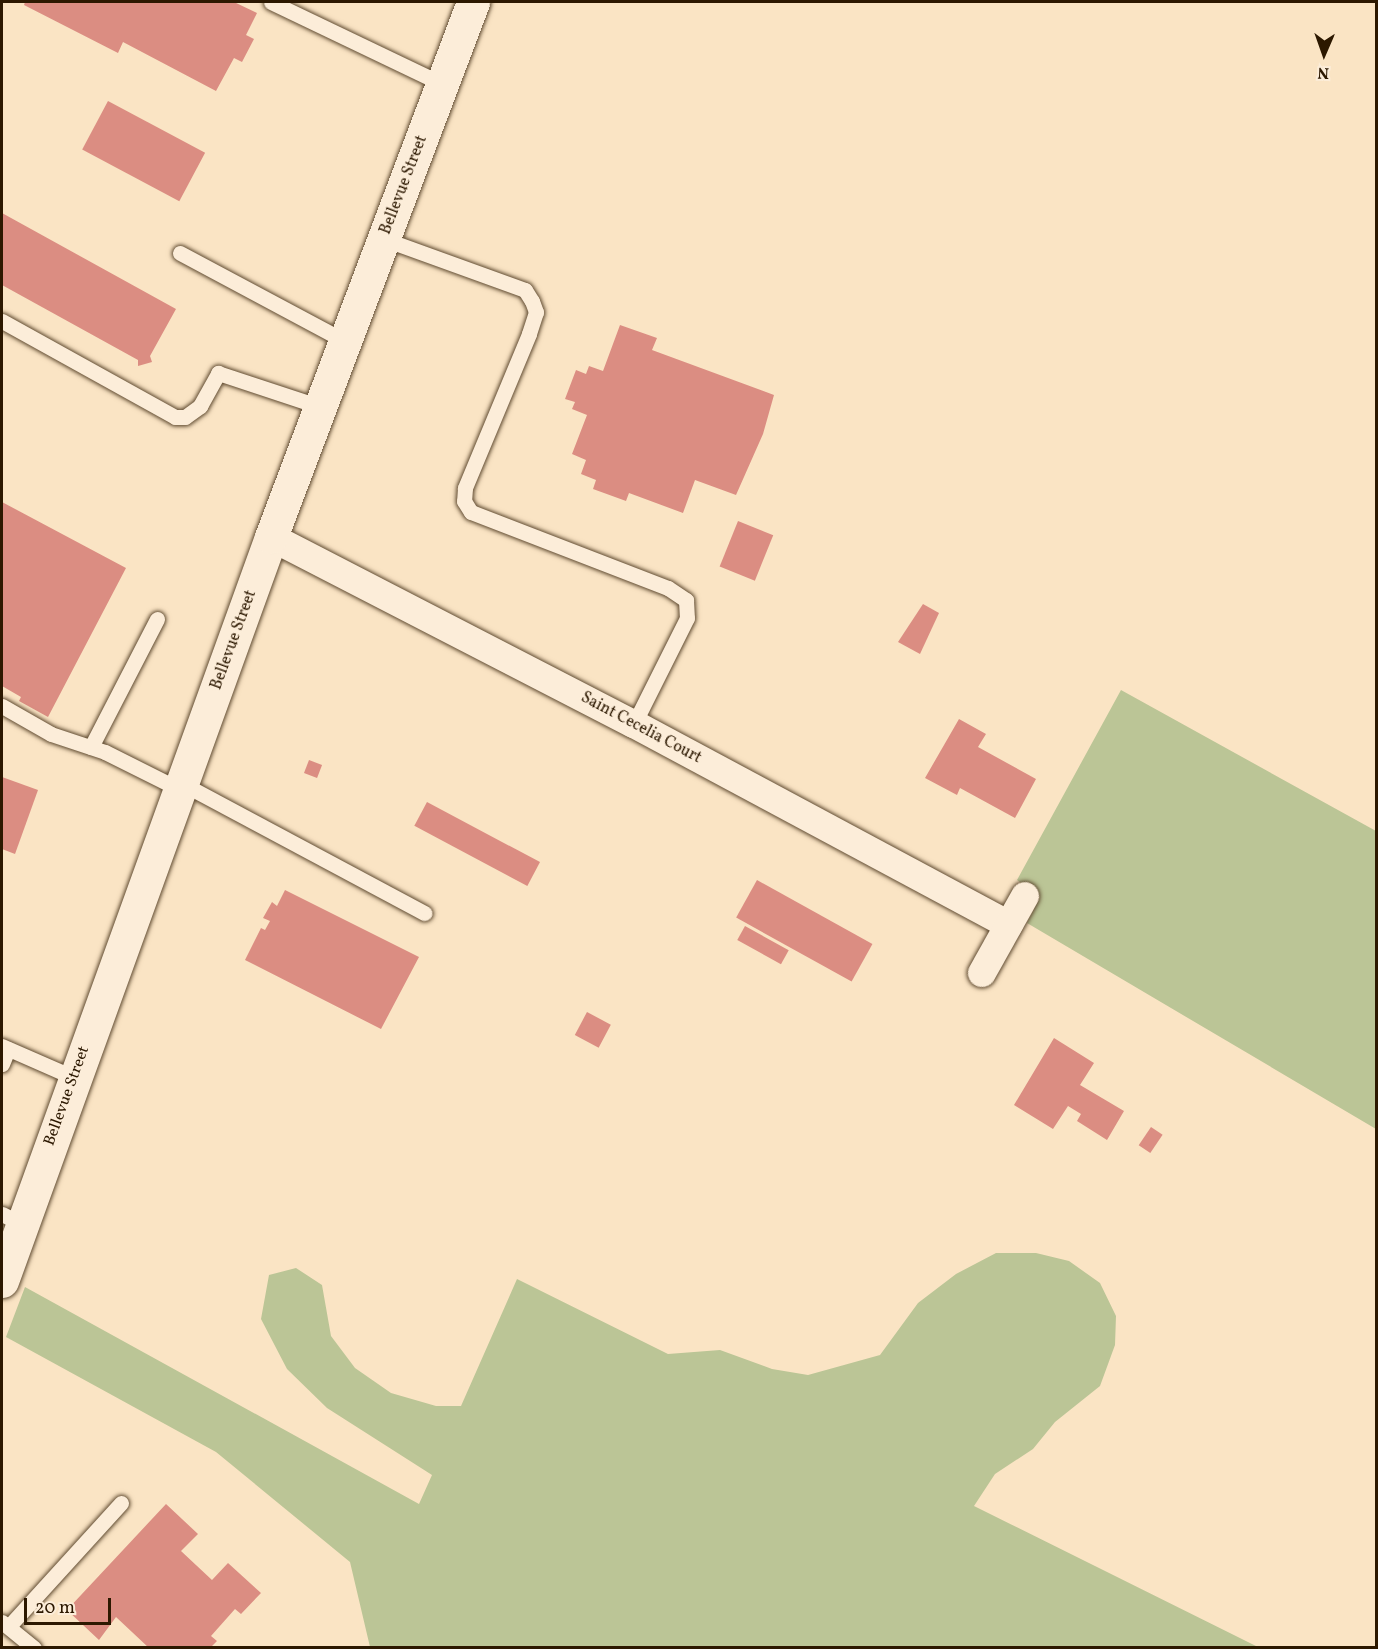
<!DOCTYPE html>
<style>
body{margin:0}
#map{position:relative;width:1378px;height:1649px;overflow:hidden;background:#fae4c4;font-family:Vollkorn,serif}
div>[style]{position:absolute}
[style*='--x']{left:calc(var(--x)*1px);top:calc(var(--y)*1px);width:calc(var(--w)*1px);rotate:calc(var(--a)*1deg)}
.green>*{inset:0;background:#bbc596}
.building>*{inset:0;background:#db8d82;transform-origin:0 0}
.roads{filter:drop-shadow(0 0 2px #604b31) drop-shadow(0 0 2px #604b31)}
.service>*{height:15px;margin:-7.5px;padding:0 7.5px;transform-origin:7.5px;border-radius:7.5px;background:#fcedd9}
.minor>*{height:28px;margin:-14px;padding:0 14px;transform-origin:14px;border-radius:14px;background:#fcedd9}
.tertiary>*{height:33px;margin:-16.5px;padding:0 16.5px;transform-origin:16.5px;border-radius:16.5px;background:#fcedd9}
span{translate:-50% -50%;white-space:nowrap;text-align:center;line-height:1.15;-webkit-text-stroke:5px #fcedd9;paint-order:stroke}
.street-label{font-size:16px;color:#2c1800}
.frame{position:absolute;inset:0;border:3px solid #2c1800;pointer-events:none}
.north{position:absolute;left:1294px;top:24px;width:60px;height:60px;-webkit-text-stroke:4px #fcedd9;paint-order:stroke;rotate:182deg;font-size:16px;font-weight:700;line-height:24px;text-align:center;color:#2c1800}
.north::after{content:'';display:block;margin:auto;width:21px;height:27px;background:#2c1800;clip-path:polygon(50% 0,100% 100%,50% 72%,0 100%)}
.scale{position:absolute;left:24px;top:1598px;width:87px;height:27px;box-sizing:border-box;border:3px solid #2c1800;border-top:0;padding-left:8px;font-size:18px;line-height:21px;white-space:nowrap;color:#2c1800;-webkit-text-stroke:4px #fcedd9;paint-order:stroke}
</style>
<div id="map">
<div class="green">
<div style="clip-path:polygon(1121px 690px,1376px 831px,1376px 1129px,1027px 923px,1040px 897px,1017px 880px)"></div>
<div style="clip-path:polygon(996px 1253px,1036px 1253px,1069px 1261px,1100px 1283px,1116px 1316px,1115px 1345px,1100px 1386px,1055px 1422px,1033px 1449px,995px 1474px,974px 1506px,1258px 1647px,370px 1647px,350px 1562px,216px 1452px,6px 1337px,25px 1287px,419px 1504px,432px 1475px,327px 1408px,287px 1369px,261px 1319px,269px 1275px,296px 1268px,322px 1285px,331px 1336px,355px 1368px,391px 1393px,436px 1406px,461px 1406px,517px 1279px,668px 1354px,720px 1350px,772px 1369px,808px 1375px,880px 1355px,918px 1303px,956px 1274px)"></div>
</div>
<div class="building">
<div style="clip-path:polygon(25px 2px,234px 2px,257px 13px,246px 35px,254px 39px,242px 62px,234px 58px,216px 91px,123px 42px,118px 53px,24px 5px)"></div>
<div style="left:108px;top:101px;width:110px;height:55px;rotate:28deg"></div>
<div style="clip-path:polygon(2px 213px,176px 309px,150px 356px,152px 362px,138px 366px,138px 360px,2px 285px)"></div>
<div style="clip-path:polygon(620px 325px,657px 338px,652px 350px,774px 395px,763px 434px,736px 495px,695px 480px,683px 513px,629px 493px,626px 501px,593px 489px,596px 480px,581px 474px,586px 460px,572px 454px,587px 415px,572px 409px,575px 402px,565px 399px,576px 370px,586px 374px,589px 366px,603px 371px)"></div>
<div style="clip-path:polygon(2px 502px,126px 568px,48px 717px,19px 701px,21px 697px,2px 686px)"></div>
<div style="left:738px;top:521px;width:38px;height:49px;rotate:22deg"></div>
<div style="clip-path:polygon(923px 604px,939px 613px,920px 654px,898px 642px)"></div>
<div style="clip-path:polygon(959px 719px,986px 734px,978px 747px,1036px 779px,1015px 818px,960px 788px,957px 795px,925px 778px)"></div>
<div style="left:309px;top:760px;width:14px;height:14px;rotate:21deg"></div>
<div style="clip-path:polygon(2px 777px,38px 790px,15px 854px,2px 849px)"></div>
<div style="left:427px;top:802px;width:128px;height:27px;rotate:28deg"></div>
<div style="left:757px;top:880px;width:132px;height:43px;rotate:29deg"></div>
<div style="clip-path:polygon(285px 890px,419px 957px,381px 1029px,245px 960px,261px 928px,265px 930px,270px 921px,263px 918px,272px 902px,277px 906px)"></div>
<div style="left:745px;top:926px;width:50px;height:16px;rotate:29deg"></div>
<div style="left:587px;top:1012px;width:27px;height:26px;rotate:28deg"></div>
<div style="clip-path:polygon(1054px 1038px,1094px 1063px,1080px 1085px,1124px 1111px,1107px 1140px,1077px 1121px,1081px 1114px,1068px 1106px,1053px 1129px,1014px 1105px)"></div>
<div style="left:1151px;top:1127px;width:14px;height:22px;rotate:34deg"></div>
<div style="clip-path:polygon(166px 1504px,198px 1534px,181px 1551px,212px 1580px,228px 1563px,261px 1593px,241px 1614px,235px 1609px,211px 1636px,217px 1641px,210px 1648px,149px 1648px,116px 1617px,99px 1640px,67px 1610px)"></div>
</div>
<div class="roads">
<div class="service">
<div style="--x:271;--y:2;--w:190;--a:25.6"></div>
<div style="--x:384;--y:239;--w:150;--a:19.9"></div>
<div style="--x:525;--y:290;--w:13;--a:58"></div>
<div style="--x:532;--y:301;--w:12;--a:70"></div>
<div style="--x:536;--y:312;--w:23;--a:108"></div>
<div style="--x:529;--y:334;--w:167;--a:112.6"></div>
<div style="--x:465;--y:488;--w:13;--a:94"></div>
<div style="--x:464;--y:501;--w:13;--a:58"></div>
<div style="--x:471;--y:512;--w:211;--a:21.1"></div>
<div style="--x:668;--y:588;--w:22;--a:34"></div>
<div style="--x:686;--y:600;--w:18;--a:87"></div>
<div style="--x:687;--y:618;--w:119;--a:116.6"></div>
<div style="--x:180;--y:253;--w:187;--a:28.1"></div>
<div style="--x:2;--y:321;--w:198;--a:29"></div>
<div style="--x:175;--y:417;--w:10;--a:0"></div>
<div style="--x:185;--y:417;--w:19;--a:-36"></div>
<div style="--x:200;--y:406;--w:38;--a:-61"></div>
<div style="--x:218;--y:373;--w:108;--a:18.3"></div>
<div style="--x:2;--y:706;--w:56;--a:29.7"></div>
<div style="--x:51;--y:734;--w:57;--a:18.4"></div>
<div style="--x:105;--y:752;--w:83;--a:26.6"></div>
<div style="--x:91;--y:747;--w:144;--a:-62.7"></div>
<div style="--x:181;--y:783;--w:276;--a:28.1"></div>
<div style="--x:2;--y:1046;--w:77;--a:23.6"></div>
<div style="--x:2;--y:1064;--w:16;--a:-68"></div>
<div style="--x:2;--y:1214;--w:22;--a:27"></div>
<div style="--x:2;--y:1622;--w:41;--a:39.1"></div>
<div style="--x:10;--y:1625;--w:165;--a:-47.7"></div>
</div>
<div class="minor">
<div style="--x:271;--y:537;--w:408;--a:27.3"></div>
<div style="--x:634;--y:724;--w:425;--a:28.2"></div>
<div style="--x:982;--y:973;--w:88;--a:-60.8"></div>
</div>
<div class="tertiary">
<div style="--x:2;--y:1281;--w:791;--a:-70.12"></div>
<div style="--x:271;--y:537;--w:572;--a:-69.31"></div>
</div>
</div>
<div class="street-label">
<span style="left:404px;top:185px;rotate:-69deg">Bellevue Street</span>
<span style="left:234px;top:640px;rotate:-70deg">Bellevue Street</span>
<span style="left:641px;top:728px;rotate:28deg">Saint Cecelia Court</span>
<span style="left:67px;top:1096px;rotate:-70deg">Bellevue Street</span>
</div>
<div class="frame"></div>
<div class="north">N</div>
<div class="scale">20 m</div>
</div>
